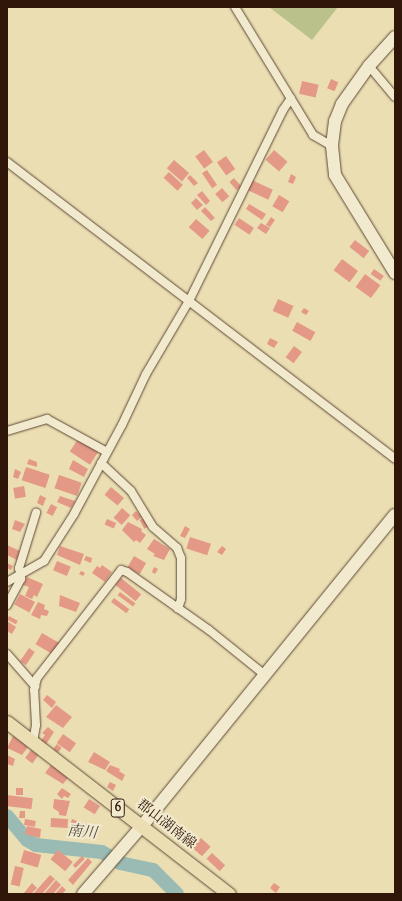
<!DOCTYPE html>
<meta charset="utf-8">
<style>
body{margin:0}
#map{position:relative;width:402px;height:901px;overflow:hidden;background:#ebdeb3;font-family:"Sorts Mill Goudy","Noto Serif JP",serif}
div>[style]{position:absolute}
[style*='--x']{left:calc(var(--x)*1px);top:calc(var(--y)*1px);width:calc(var(--w)*1px);rotate:calc(var(--a)*1deg)}
.green>*{inset:0;background:#bac18b}
.river>*{height:14px;margin:-7px;padding:0 7px;transform-origin:7px;border-radius:7px;background:#99bbb3}
.building>*{inset:0;background:#e49987;transform-origin:0 0}
.roads{filter:drop-shadow(0 0 1px #5e4834) drop-shadow(0 0 1px #5e4834)}
.street>*{height:8px;margin:-4px;padding:0 4px;transform-origin:4px;border-radius:4px;background:#f2eace}
.secondary>*{height:12px;margin:-6px;padding:0 6px;transform-origin:6px;border-radius:6px;background:#f2eace}
.primary>*{height:13px;margin:-6.5px;padding:0 6.5px;transform-origin:6.5px;border-radius:6.5px;background:#ebdeb3}
span{translate:-50% -50%;white-space:nowrap;text-align:center;line-height:1.15;-webkit-text-stroke:4px #f2eace;paint-order:stroke}
.shield-label span{padding:1px 3px;background:#f2eace;border:1px solid;border-radius:3px;-webkit-text-stroke-width:0}
.shield-label{font-size:13px;color:#2f1609;font-weight:700}
.street-label{font-size:14px;color:#2f1609}
.water-label{font-size:15px;color:#545044;font-style:italic}
.frame{position:absolute;inset:0;border:8px solid #2f1609;pointer-events:none}
</style>
<div id="map">
<div class="green">
<div style="clip-path:polygon(269px 7px,338px 7px,312px 40px)"></div>
</div>
<div class="river">
<div style="--x:7;--y:816;--w:31;--a:50"></div>
<div style="--x:27;--y:840;--w:10;--a:29"></div>
<div style="--x:36;--y:845;--w:66;--a:6.1"></div>
<div style="--x:102;--y:852;--w:21;--a:31"></div>
<div style="--x:120;--y:863;--w:34;--a:12"></div>
<div style="--x:153;--y:870;--w:34;--a:45"></div>
</div>
<div class="building">
<div style="left:331px;top:79px;width:8px;height:10px;rotate:23deg"></div>
<div style="left:302px;top:81px;width:17px;height:13px;rotate:13deg"></div>
<div style="left:204px;top:150px;width:15px;height:11px;rotate:53deg"></div>
<div style="left:274px;top:150px;width:18px;height:13px;rotate:41deg"></div>
<div style="left:226px;top:156px;width:16px;height:11px;rotate:55deg"></div>
<div style="left:174px;top:160px;width:20px;height:11px;rotate:41deg"></div>
<div style="left:207px;top:170px;width:18px;height:6px;rotate:56deg"></div>
<div style="left:169px;top:172px;width:19px;height:8px;rotate:43deg"></div>
<div style="clip-path:polygon(291px 174px,296px 177px,293px 184px,288px 182px)"></div>
<div style="clip-path:polygon(190px 175px,198px 183px,194px 186px,187px 178px)"></div>
<div style="left:234px;top:178px;width:11px;height:6px;rotate:49deg"></div>
<div style="left:252px;top:180px;width:23px;height:11px;rotate:25deg"></div>
<div style="left:222px;top:188px;width:11px;height:9px;rotate:49deg"></div>
<div style="clip-path:polygon(202px 191px,210px 201px,206px 205px,197px 195px)"></div>
<div style="left:279px;top:195px;width:12px;height:13px;rotate:31deg"></div>
<div style="clip-path:polygon(196px 198px,203px 205px,197px 210px,191px 203px)"></div>
<div style="clip-path:polygon(249px 204px,266px 214px,262px 220px,246px 209px)"></div>
<div style="clip-path:polygon(205px 207px,215px 218px,211px 221px,201px 211px)"></div>
<div style="clip-path:polygon(271px 217px,275px 220px,270px 227px,266px 225px)"></div>
<div style="left:239px;top:218px;width:18px;height:8px;rotate:34deg"></div>
<div style="left:196px;top:219px;width:18px;height:11px;rotate:41deg"></div>
<div style="clip-path:polygon(261px 223px,270px 228px,266px 234px,257px 228px)"></div>
<div style="left:355px;top:240px;width:18px;height:9px;rotate:38deg"></div>
<div style="left:342px;top:259px;width:20px;height:14px;rotate:37deg"></div>
<div style="left:374px;top:269px;width:12px;height:6px;rotate:35deg"></div>
<div style="left:365px;top:274px;width:19px;height:16px;rotate:36deg"></div>
<div style="left:278px;top:299px;width:17px;height:13px;rotate:24deg"></div>
<div style="clip-path:polygon(304px 308px,309px 311px,306px 315px,301px 312px)"></div>
<div style="left:297px;top:322px;width:21px;height:10px;rotate:29deg"></div>
<div style="clip-path:polygon(270px 338px,278px 342px,274px 348px,267px 344px)"></div>
<div style="left:294px;top:346px;width:10px;height:14px;rotate:37deg"></div>
<div style="left:78px;top:439px;width:24px;height:15px;rotate:33deg"></div>
<div style="clip-path:polygon(29px 459px,37px 462px,37px 467px,27px 464px)"></div>
<div style="clip-path:polygon(73px 460px,88px 469px,84px 477px,69px 469px)"></div>
<div style="left:26px;top:467px;width:25px;height:14px;rotate:18deg"></div>
<div style="clip-path:polygon(15px 469px,21px 472px,18px 479px,13px 477px)"></div>
<div style="left:59px;top:475px;width:24px;height:14px;rotate:19deg"></div>
<div style="left:24px;top:486px;width:11px;height:11px;rotate:80deg"></div>
<div style="left:111px;top:487px;width:17px;height:10px;rotate:40deg"></div>
<div style="clip-path:polygon(40px 495px,46px 498px,43px 506px,37px 503px)"></div>
<div style="clip-path:polygon(60px 496px,75px 501px,71px 508px,57px 502px)"></div>
<div style="left:51px;top:504px;width:7px;height:10px;rotate:27deg"></div>
<div style="left:122px;top:508px;width:11px;height:13px;rotate:41deg"></div>
<div style="clip-path:polygon(136px 511px,142px 517px,137px 521px,132px 515px)"></div>
<div style="left:143px;top:518px;width:10px;height:4px;rotate:61deg"></div>
<div style="left:107px;top:519px;width:10px;height:6px;rotate:24deg"></div>
<div style="clip-path:polygon(15px 520px,25px 524px,20px 532px,12px 529px)"></div>
<div style="clip-path:polygon(128px 522px,142px 529px,141px 531px,146px 535px,140px 543px,136px 540px,134px 542px,122px 530px)"></div>
<div style="clip-path:polygon(185px 526px,190px 529px,185px 538px,180px 536px)"></div>
<div style="left:190px;top:537px;width:22px;height:12px;rotate:18deg"></div>
<div style="clip-path:polygon(154px 539px,170px 549px,164px 560px,153px 556px,155px 554px,147px 549px)"></div>
<div style="clip-path:polygon(7px 545px,20px 551px,17px 560px,7px 555px)"></div>
<div style="clip-path:polygon(60px 546px,84px 554px,80px 565px,57px 555px)"></div>
<div style="clip-path:polygon(222px 546px,226px 549px,222px 555px,217px 552px)"></div>
<div style="clip-path:polygon(86px 556px,92px 558px,91px 563px,84px 560px)"></div>
<div style="left:134px;top:556px;width:14px;height:13px;rotate:30deg"></div>
<div style="left:57px;top:561px;width:15px;height:10px;rotate:23deg"></div>
<div style="clip-path:polygon(7px 563px,13px 566px,11px 570px,7px 568px)"></div>
<div style="clip-path:polygon(102px 565px,112px 572px,105px 582px,92px 573px,97px 566px,100px 568px)"></div>
<div style="clip-path:polygon(154px 567px,158px 569px,155px 574px,152px 572px)"></div>
<div style="clip-path:polygon(81px 571px,85px 573px,83px 576px,79px 574px)"></div>
<div style="clip-path:polygon(27px 577px,43px 584px,37px 597px,34px 595px,32px 599px,25px 596px,29px 587px,23px 585px)"></div>
<div style="left:121px;top:578px;width:26px;height:9px;rotate:39deg"></div>
<div style="left:120px;top:592px;width:19px;height:4px;rotate:36deg"></div>
<div style="left:20px;top:594px;width:17px;height:12px;rotate:28deg"></div>
<div style="clip-path:polygon(60px 595px,80px 603px,76px 612px,59px 606px)"></div>
<div style="left:114px;top:598px;width:19px;height:5px;rotate:36deg"></div>
<div style="clip-path:polygon(38px 602px,45px 605px,44px 609px,49px 611px,47px 616px,41px 615px,40px 619px,31px 615px)"></div>
<div style="left:9px;top:616px;width:10px;height:4px;rotate:29deg"></div>
<div style="clip-path:polygon(7px 621px,16px 627px,12px 634px,7px 631px)"></div>
<div style="left:42px;top:633px;width:20px;height:13px;rotate:30deg"></div>
<div style="left:29px;top:648px;width:7px;height:16px;rotate:34deg"></div>
<div style="clip-path:polygon(47px 695px,56px 702px,52px 708px,43px 700px)"></div>
<div style="clip-path:polygon(56px 705px,72px 717px,63px 728px,46px 717px)"></div>
<div style="clip-path:polygon(48px 727px,54px 732px,45px 746px,40px 742px,45px 735px,42px 733px)"></div>
<div style="left:63px;top:734px;width:16px;height:11px;rotate:35deg"></div>
<div style="clip-path:polygon(13px 736px,28px 747px,22px 755px,7px 748px)"></div>
<div style="left:57px;top:744px;width:6px;height:6px;rotate:39deg"></div>
<div style="left:31px;top:750px;width:9px;height:10px;rotate:36deg"></div>
<div style="clip-path:polygon(94px 752px,110px 762px,105px 770px,88px 762px)"></div>
<div style="clip-path:polygon(7px 755px,15px 759px,13px 766px,7px 764px)"></div>
<div style="clip-path:polygon(51px 765px,68px 778px,63px 784px,45px 773px)"></div>
<div style="clip-path:polygon(110px 765px,120px 769px,119px 771px,125px 775px,122px 781px,106px 771px)"></div>
<div style="clip-path:polygon(110px 782px,116px 785px,113px 791px,107px 787px)"></div>
<div style="left:16px;top:788px;width:7px;height:7px"></div>
<div style="clip-path:polygon(62px 788px,71px 794px,68px 798px,64px 796px,62px 799px,57px 794px)"></div>
<div style="left:7px;top:795px;width:26px;height:11px;rotate:7deg"></div>
<div style="clip-path:polygon(54px 799px,70px 801px,66px 816px,59px 815px,59px 812px,53px 808px)"></div>
<div style="left:89px;top:799px;width:13px;height:10px;rotate:32deg"></div>
<div style="clip-path:polygon(20px 811px,25px 811px,25px 818px,19px 818px)"></div>
<div style="left:51px;top:818px;width:17px;height:9px;rotate:3deg"></div>
<div style="left:25px;top:819px;width:11px;height:6px;rotate:10deg"></div>
<div style="clip-path:polygon(72px 819px,98px 829px,94px 840px,69px 828px)"></div>
<div style="clip-path:polygon(27px 826px,41px 829px,40px 838px,25px 834px)"></div>
<div style="left:201px;top:838px;width:13px;height:13px;rotate:42deg"></div>
<div style="left:24px;top:850px;width:18px;height:13px;rotate:16deg"></div>
<div style="left:58px;top:850px;width:19px;height:12px;rotate:39deg"></div>
<div style="left:212px;top:853px;width:18px;height:8px;rotate:43deg"></div>
<div style="left:82px;top:856px;width:4px;height:13px;rotate:45deg"></div>
<div style="clip-path:polygon(88px 858px,92px 862px,73px 885px,68px 880px)"></div>
<div style="left:15px;top:866px;width:9px;height:19px;rotate:13deg"></div>
<div style="clip-path:polygon(50px 875px,55px 879px,42px 894px,33px 894px)"></div>
<div style="clip-path:polygon(56px 880px,61px 885px,53px 894px,44px 894px)"></div>
<div style="clip-path:polygon(32px 883px,37px 888px,31px 894px,23px 894px)"></div>
<div style="clip-path:polygon(274px 883px,280px 887px,276px 893px,270px 888px)"></div>
<div style="clip-path:polygon(62px 886px,66px 890px,62px 894px,55px 894px)"></div>
</div>
<div class="roads">
<div class="street">
<div style="--x:235;--y:7;--w:150;--a:58.6"></div>
<div style="--x:313;--y:135;--w:22;--a:30"></div>
<div style="--x:369;--y:66;--w:40;--a:50"></div>
<div style="--x:7;--y:162;--w:489;--a:37.4"></div>
<div style="--x:7;--y:431;--w:42;--a:-16.7"></div>
<div style="--x:47;--y:419;--w:68;--a:28.8"></div>
<div style="--x:101;--y:463;--w:41;--a:43"></div>
<div style="--x:131;--y:491;--w:42;--a:58.6"></div>
<div style="--x:153;--y:527;--w:32;--a:41"></div>
<div style="--x:177;--y:548;--w:11;--a:68"></div>
<div style="--x:181;--y:558;--w:41;--a:90"></div>
<div style="--x:181;--y:599;--w:10;--a:107"></div>
<div style="--x:7;--y:582;--w:43;--a:-29.6"></div>
<div style="--x:44;--y:561;--w:56;--a:-57.4"></div>
<div style="--x:74;--y:514;--w:101;--a:-61.7"></div>
<div style="--x:122;--y:425;--w:56;--a:-64.8"></div>
<div style="--x:146;--y:374;--w:85;--a:-59.5"></div>
<div style="--x:189;--y:301;--w:213;--a:-63.8"></div>
<div style="--x:283;--y:110;--w:14;--a:-56"></div>
<div style="--x:7;--y:605;--w:30;--a:-62"></div>
<div style="--x:21;--y:579;--w:11;--a:-100"></div>
<div style="--x:19;--y:568;--w:58;--a:-72.8"></div>
<div style="--x:7;--y:654;--w:43;--a:48.8"></div>
<div style="--x:33;--y:742;--w:17;--a:-80"></div>
<div style="--x:36;--y:725;--w:35;--a:-93"></div>
<div style="--x:34;--y:690;--w:12;--a:-76"></div>
<div style="--x:37;--y:678;--w:137;--a:-52.1"></div>
<div style="--x:121;--y:570;--w:6;--a:18"></div>
<div style="--x:127;--y:572;--w:100;--a:35.3"></div>
<div style="--x:209;--y:630;--w:72;--a:38.8"></div>
</div>
<div class="secondary">
<div style="--x:395;--y:37;--w:39;--a:132"></div>
<div style="--x:369;--y:66;--w:47;--a:125.4"></div>
<div style="--x:342;--y:104;--w:18;--a:112"></div>
<div style="--x:335;--y:121;--w:25;--a:97"></div>
<div style="--x:332;--y:146;--w:29;--a:84"></div>
<div style="--x:335;--y:175;--w:115;--a:58.5"></div>
<div style="--x:83;--y:894;--w:90;--a:-49.1"></div>
<div style="--x:142;--y:826;--w:401;--a:-50.9"></div>
</div>
<div class="primary">
<div style="--x:7;--y:722;--w:281;--a:37.8"></div>
</div>
</div>
<div class="shield-label">
<span style="left:118px;top:808px">6</span>
</div>
<div class="street-label">
<span style="left:166px;top:825px;rotate:38deg">郡山湖南線</span>
</div>
<div class="water-label">
<span style="left:82px;top:833px;rotate:6deg">南川</span>
</div>
<div class="frame"></div>
</div>
